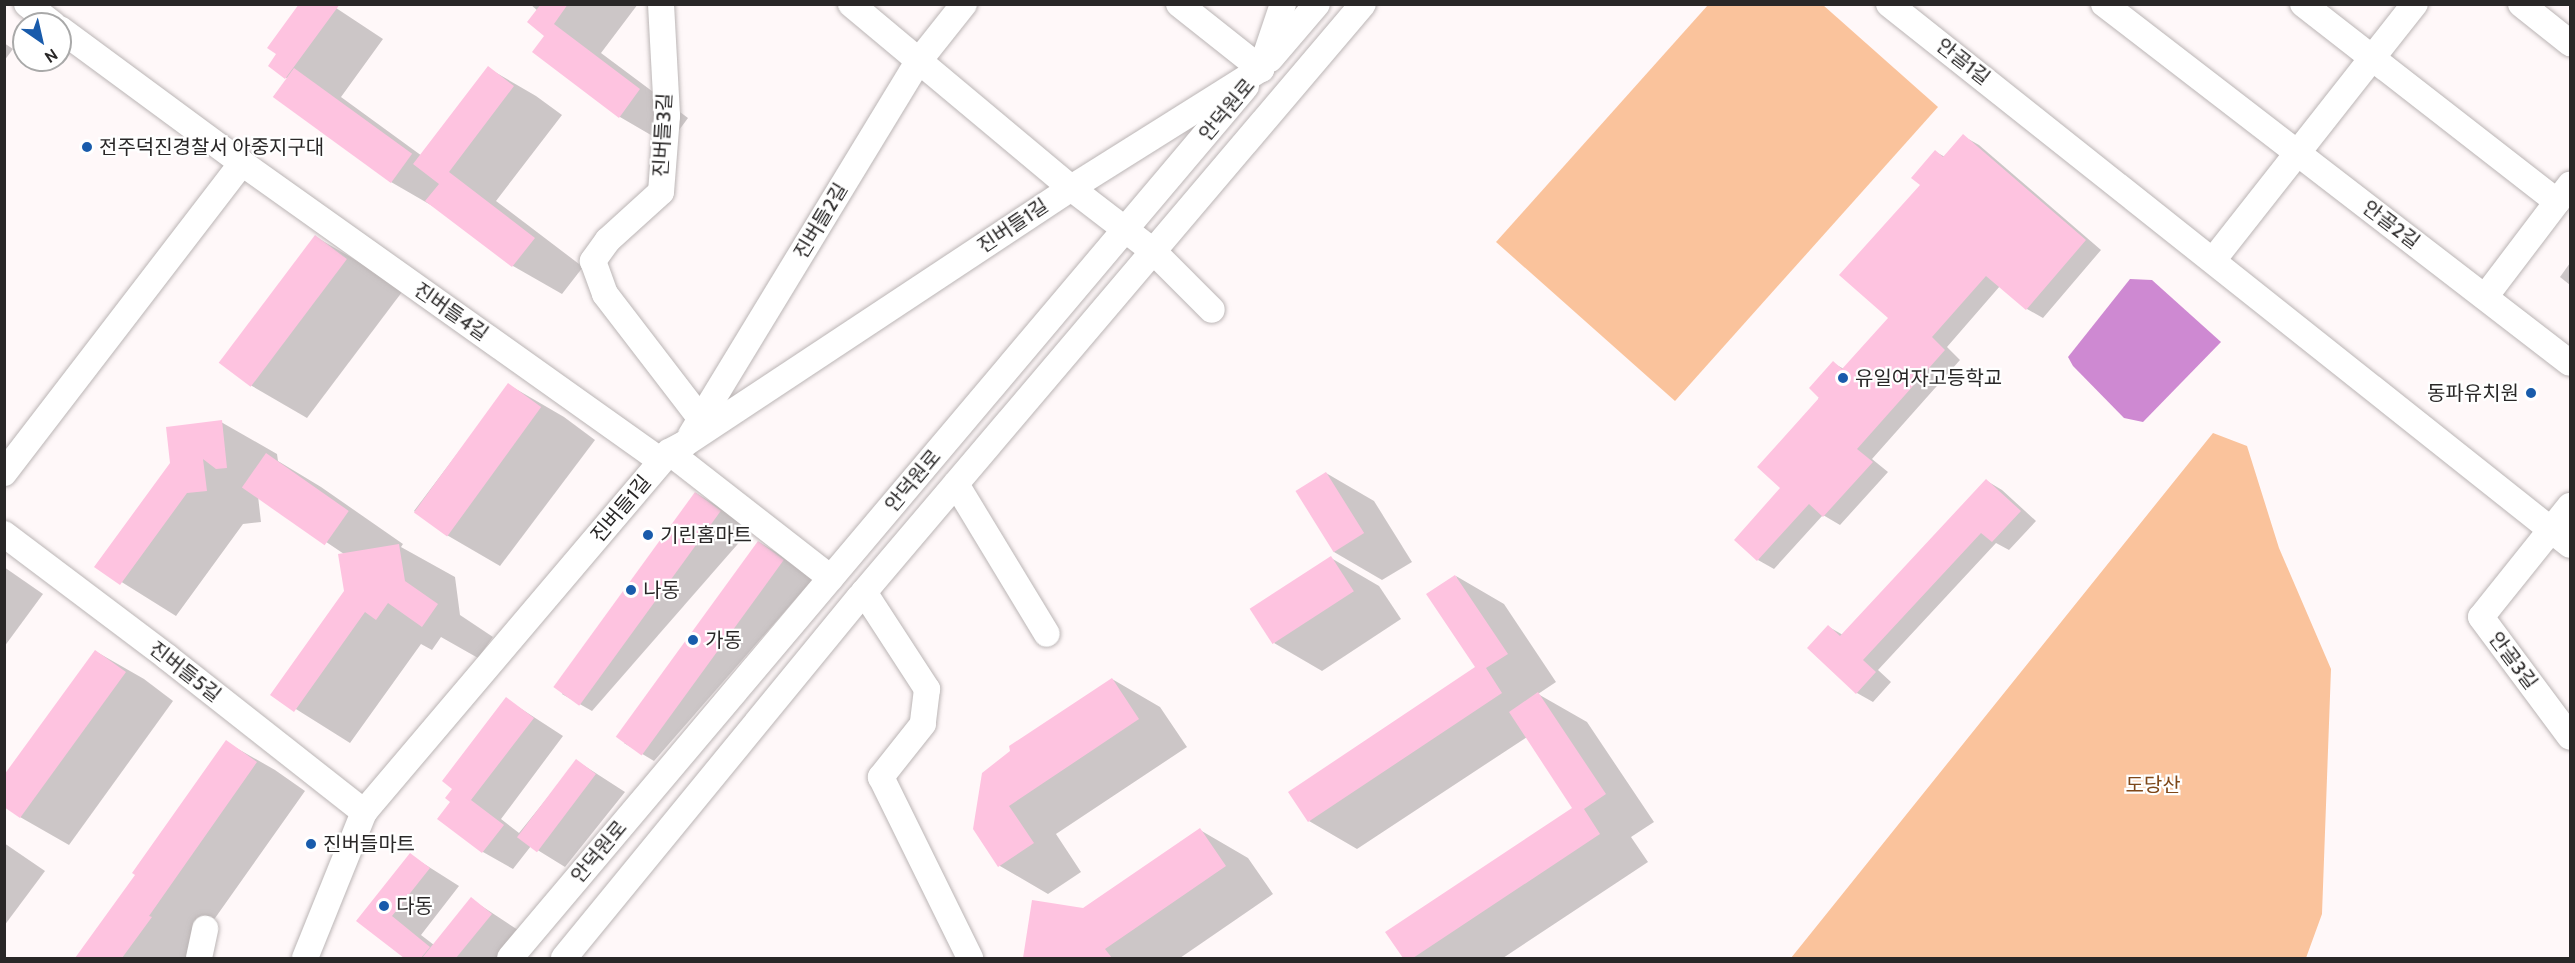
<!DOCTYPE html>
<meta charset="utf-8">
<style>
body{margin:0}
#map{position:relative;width:2575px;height:963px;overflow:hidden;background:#fff8f9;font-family:Cabin,"Noto Sans KR",sans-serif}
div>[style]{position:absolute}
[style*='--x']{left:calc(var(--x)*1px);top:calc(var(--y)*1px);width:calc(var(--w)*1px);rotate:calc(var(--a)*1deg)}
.green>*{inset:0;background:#fac39c}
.water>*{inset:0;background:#ce89d2}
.shadow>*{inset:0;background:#0003}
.building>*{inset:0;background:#fec3e0;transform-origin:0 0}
.roads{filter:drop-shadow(0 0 2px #bbb5b5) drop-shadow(0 0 2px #bbb5b5)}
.minor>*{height:26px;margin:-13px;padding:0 13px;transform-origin:13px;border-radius:13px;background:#fff}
.dots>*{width:16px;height:16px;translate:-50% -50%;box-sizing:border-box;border:3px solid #fff;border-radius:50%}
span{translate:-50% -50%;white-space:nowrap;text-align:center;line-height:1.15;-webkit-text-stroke:4.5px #fff;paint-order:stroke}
.street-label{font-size:20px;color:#292727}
.poi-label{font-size:20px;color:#292727}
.left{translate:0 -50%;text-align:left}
.right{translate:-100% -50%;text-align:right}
.park-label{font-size:20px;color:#7e4719}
.frame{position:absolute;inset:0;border:6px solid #292727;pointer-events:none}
.north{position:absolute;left:12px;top:12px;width:60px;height:60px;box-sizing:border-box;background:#fff;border:2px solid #a9a9a9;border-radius:50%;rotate:146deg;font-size:16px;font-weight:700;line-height:24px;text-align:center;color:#292727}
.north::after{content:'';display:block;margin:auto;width:21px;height:27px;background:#195bab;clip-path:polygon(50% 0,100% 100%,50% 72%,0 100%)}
</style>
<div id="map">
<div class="green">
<div style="clip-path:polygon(1708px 5px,1823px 5px,1938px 107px,1675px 401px,1496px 242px)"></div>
<div style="clip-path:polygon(2213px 433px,2247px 446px,2279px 548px,2331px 669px,2322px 914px,2306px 958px,1791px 958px)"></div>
</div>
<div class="water">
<div style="clip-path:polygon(2130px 279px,2152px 280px,2221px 342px,2143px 422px,2124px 418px,2073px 366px,2068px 357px)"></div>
</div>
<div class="shadow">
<div style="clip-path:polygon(330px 4px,383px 39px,341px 97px,422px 156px,488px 68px,536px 96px,562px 115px,496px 201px,583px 267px,562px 294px,513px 266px,436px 208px,391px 182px,274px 96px,288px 79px,270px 66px)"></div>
<div style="clip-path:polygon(530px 4px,638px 4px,601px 53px,688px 118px,668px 145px,620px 117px,534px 51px,546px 35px,538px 11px)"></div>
<div style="clip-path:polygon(4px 43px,13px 49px,4px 61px)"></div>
<div style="clip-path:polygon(1963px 136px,1979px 145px,2101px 250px,2043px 318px,2027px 309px,2000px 286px,1947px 347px,1960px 360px,1872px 459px,1888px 472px,1840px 525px,1823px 515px,1774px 569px,1758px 560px,1782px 488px,1833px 363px,1844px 369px,1890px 318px,1922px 185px,1936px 152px,1945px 157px)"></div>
<div style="clip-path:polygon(316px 237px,371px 269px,402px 292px,307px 418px,252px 386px,221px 363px)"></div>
<div style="clip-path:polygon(2570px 263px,2570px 285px,2560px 277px)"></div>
<div style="clip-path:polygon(509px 385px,564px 417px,595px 440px,500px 566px,445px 534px,414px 511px)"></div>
<div style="clip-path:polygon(221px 422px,277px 454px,278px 461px,321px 487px,403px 544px,401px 547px,455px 577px,460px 615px,493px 637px,478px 658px,441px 637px,432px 650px,421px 644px,350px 743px,272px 694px,345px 591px,344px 554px,258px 496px,261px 522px,243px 524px,176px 616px,96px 566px)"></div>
<div style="clip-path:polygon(1326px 473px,1374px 501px,1412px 562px,1382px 580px,1334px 552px)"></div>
<div style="clip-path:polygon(1987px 481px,2002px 490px,2036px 521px,2009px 550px,1996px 543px,1878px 670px,1891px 682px,1873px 702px,1857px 693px,1829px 627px,1843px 635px)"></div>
<div style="clip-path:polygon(696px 493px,726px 511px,750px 530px,592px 711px,562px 694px)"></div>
<div style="clip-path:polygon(759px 542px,789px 560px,813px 579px,654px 761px,624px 743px)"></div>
<div style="clip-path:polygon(1331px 558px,1379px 586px,1401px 619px,1322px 671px,1274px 643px)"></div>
<div style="clip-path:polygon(4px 567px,43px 594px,4px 647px)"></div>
<div style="clip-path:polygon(1456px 576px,1504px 604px,1556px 682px,1538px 694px,1587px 722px,1654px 822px,1631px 837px,1648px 862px,1503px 958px,1405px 958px,1387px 933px,1574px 808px,1527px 737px,1357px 849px,1309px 821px,1477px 668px)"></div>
<div style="clip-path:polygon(95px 651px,144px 679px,173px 701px,69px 845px,20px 817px)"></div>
<div style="clip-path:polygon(1112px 679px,1160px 707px,1187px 747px,1056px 834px,1081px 872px,1048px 894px,1000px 866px,975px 828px)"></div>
<div style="clip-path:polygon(506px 699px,563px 736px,501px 819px,519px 833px,577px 761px,625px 792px,565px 867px,531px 846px,513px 869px,483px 852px,452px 802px)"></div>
<div style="clip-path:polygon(226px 742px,275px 770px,305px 791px,196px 945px,190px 958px,77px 958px,137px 875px)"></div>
<div style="clip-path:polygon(1200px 830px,1248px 858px,1273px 894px,1180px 958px,1024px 958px,1033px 902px,1084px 909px)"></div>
<div style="clip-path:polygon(4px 843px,45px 871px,4px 926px)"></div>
<div style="clip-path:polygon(410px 855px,459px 886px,421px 935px,434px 945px,471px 899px,521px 932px,500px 958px,407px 958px,358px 921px)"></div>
</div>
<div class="building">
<div style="clip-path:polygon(299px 4px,340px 4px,285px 79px,268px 66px,276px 54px,267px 48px)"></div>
<div style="clip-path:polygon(541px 4px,568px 4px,554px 24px,640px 89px,619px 118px,532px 52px,544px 36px,527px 22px)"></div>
<div style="clip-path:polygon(488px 66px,514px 86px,449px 172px,535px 238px,512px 267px,425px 201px,439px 184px,413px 164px)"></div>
<div style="left:294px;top:68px;width:146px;height:36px;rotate:36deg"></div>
<div style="clip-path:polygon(1963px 134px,2086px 240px,2026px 310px,1986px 276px,1932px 337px,1945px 350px,1857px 449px,1873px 462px,1823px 517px,1809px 504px,1757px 561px,1734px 540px,1780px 488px,1757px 467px,1819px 398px,1809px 388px,1833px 361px,1842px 369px,1888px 318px,1839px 275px,1920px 185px,1911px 178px,1935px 150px,1943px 157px)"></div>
<div style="left:315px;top:235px;width:40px;height:160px;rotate:37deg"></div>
<div style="left:508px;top:383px;width:41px;height:160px;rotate:36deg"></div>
<div style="clip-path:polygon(222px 420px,227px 468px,216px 469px,203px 459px,207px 491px,187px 493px,120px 585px,94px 567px,170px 463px,166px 427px)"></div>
<div style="left:266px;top:453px;width:101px;height:42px;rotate:35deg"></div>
<div style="left:1326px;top:472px;width:72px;height:36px;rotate:58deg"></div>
<div style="clip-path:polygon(1986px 479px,2021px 511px,1992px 542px,1981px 533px,1863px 660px,1876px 672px,1856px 694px,1807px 648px,1828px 625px,1840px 636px)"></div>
<div style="left:695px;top:492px;width:32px;height:241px;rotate:36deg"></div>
<div style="left:758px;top:541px;width:32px;height:242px;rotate:36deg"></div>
<div style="clip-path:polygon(399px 544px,405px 581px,438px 604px,422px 627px,388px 603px,376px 620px,365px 612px,294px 712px,270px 695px,344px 591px,338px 554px)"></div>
<div style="left:1331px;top:556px;width:42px;height:97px;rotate:57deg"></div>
<div style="clip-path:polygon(1455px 575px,1508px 654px,1486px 668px,1502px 693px,1308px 822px,1288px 792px,1475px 667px,1426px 594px)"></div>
<div style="clip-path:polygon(95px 650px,126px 672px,20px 818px,4px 807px,4px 775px)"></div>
<div style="clip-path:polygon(1112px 678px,1139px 719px,1009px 806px,1034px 843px,998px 867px,973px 829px,982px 773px,1010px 751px,1009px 746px)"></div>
<div style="clip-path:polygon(1538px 692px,1606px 794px,1584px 809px,1600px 834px,1413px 958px,1403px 958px,1385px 932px,1572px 808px,1509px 712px)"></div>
<div style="clip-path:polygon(506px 697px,534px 718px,471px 800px,504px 825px,482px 853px,437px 819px,450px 802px,445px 798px,452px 789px,442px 781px)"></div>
<div style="clip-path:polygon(226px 740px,257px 762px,149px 916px,152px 917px,122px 958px,75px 958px,135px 875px,132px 873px)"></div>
<div style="left:576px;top:759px;width:25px;height:98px;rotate:37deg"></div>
<div style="clip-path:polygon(1200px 828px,1226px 866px,1105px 949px,1112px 958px,1023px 958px,1032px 900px,1083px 908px)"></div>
<div style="clip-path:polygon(410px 853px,430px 868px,392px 916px,430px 947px,421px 958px,404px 958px,356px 921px)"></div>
<div style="clip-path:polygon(471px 897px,492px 914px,456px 958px,422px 958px)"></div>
</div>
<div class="roads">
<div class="minor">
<div style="--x:27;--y:4;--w:33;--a:38"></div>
<div style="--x:661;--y:4;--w:112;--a:86.9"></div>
<div style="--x:667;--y:116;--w:76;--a:94.5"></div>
<div style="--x:661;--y:192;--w:72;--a:137.8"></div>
<div style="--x:608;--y:240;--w:26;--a:126"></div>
<div style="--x:593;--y:261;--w:35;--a:70"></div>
<div style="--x:605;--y:294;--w:158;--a:52.5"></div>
<div style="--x:851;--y:4;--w:287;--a:39.9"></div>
<div style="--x:1071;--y:188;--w:103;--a:37.5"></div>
<div style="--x:1153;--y:251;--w:83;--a:45"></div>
<div style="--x:1179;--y:4;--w:105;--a:38.4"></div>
<div style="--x:1889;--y:4;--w:870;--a:38.46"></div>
<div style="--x:2104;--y:4;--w:588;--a:37.61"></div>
<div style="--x:2303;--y:4;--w:322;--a:37.9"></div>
<div style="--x:2521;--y:4;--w:63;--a:38.5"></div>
<div style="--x:60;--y:29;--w:226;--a:36.4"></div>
<div style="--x:242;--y:163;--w:514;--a:35.42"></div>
<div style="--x:1270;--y:59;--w:72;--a:-49.5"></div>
<div style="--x:2214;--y:259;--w:325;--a:-51.8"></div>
<div style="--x:2485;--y:297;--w:141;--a:-52.8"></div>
<div style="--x:691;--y:435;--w:437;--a:-58.7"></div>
<div style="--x:918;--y:62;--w:74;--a:-51.6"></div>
<div style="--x:669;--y:452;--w:205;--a:37.9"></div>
<div style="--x:4;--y:473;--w:391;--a:-52.5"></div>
<div style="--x:956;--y:484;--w:175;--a:58.8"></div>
<div style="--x:2570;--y:506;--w:142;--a:128.7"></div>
<div style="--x:2481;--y:617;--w:149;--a:53.4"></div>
<div style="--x:4;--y:534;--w:204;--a:37"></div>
<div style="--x:167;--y:657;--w:251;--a:38.2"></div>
<div style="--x:864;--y:592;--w:116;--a:57"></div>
<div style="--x:927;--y:689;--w:35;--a:97"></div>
<div style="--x:923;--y:724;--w:68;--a:128.4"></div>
<div style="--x:881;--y:777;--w:202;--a:63.8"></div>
<div style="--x:199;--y:958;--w:30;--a:-78"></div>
<div style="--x:305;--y:958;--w:157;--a:-68"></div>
<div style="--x:364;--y:812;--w:472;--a:-49.7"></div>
<div style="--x:669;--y:452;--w:19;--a:-28"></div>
<div style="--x:686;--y:443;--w:462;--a:-33.5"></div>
<div style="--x:1071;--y:188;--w:224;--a:-32.1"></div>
<div style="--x:1261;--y:69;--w:69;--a:-71.3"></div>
<div style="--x:510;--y:958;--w:1141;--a:-49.83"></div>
<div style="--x:564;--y:958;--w:465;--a:-50.7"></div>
<div style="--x:859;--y:598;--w:779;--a:-49.69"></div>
</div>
</div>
<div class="dots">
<div style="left:87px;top:147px;background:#195bab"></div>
<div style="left:1843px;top:378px;background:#195bab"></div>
<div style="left:2531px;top:393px;background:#195bab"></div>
<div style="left:648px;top:535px;background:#195bab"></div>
<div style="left:631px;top:590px;background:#195bab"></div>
<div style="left:693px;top:640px;background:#195bab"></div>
<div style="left:311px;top:844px;background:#195bab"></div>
<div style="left:384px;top:906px;background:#195bab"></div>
</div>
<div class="street-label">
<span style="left:1963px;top:62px;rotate:38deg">안골1길</span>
<span style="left:1227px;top:110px;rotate:-50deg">안덕원로</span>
<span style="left:663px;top:135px;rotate:-87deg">진버들3길</span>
<span style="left:821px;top:221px;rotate:-59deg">진버들2길</span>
<span style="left:2391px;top:225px;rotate:37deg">안골2길</span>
<span style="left:1013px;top:226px;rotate:-34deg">진버들1길</span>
<span style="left:451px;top:312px;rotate:35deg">진버들4길</span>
<span style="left:913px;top:481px;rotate:-50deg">안덕원로</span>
<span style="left:621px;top:509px;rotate:-50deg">진버들1길</span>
<span style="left:2513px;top:661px;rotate:53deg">안골3길</span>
<span style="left:185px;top:672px;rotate:38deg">진버들5길</span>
<span style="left:599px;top:852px;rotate:-50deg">안덕원로</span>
</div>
<div class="poi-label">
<span class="left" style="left:99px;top:147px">전주덕진경찰서 아중지구대</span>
<span class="left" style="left:1855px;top:378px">유일여자고등학교</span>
<span class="right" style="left:2519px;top:393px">동파유치원</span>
<span class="left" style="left:660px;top:535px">기린홈마트</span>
<span class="left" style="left:643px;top:590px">나동</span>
<span class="left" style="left:705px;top:640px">가동</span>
<span class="left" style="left:323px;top:844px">진버들마트</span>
<span class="left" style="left:396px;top:906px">다동</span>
</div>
<div class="park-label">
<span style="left:2153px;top:785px">도당산</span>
</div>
<div class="frame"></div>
<div class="north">N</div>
</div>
